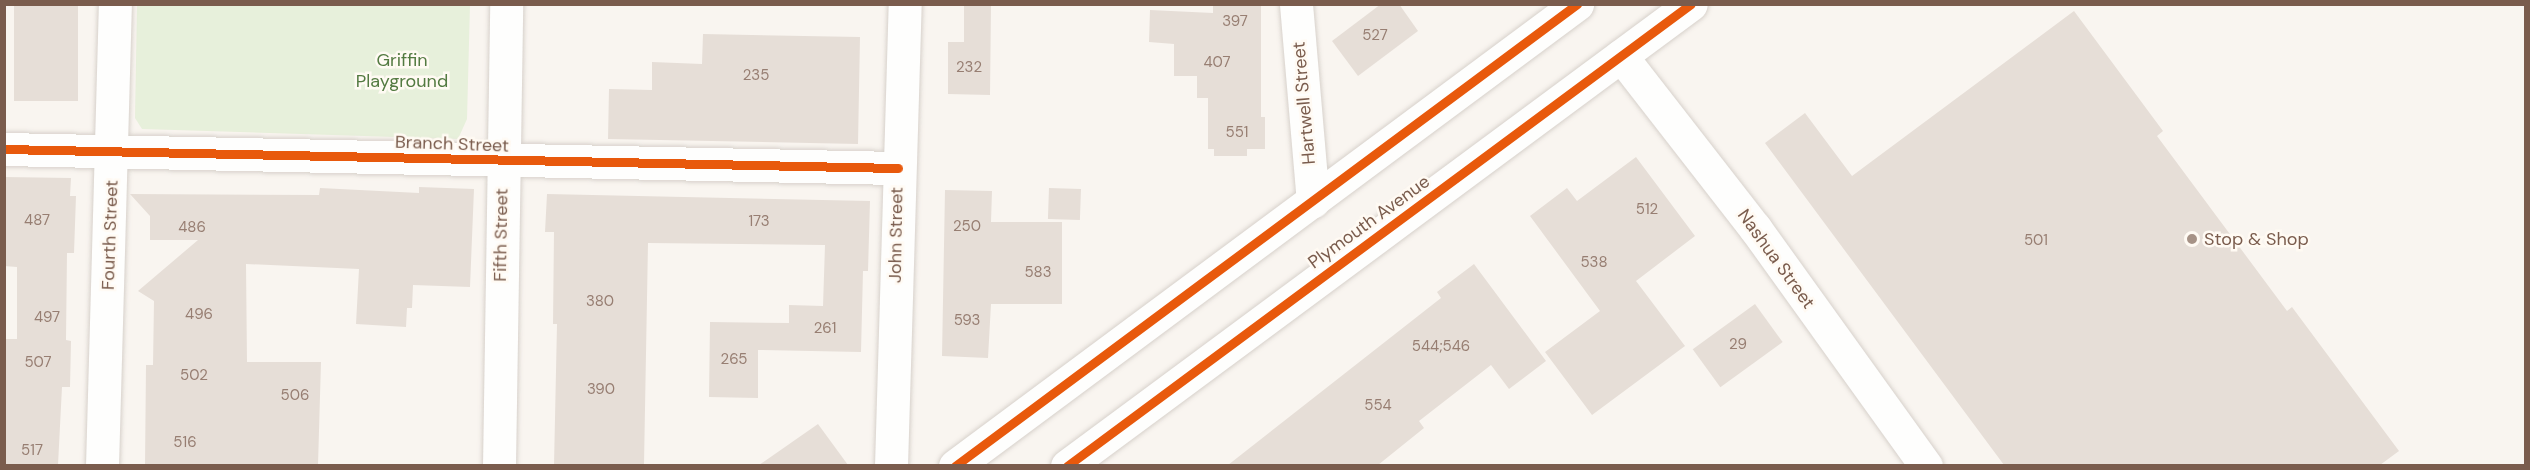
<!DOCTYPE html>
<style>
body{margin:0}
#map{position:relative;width:2530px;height:470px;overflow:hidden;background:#f9f5f0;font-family:"DM Sans",sans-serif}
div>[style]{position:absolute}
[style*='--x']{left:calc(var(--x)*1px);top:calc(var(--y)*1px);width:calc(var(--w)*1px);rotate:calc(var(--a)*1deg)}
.green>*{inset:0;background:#e7f0db}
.building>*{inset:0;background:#e6ded7;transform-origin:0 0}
.roads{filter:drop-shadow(0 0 2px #d7d1cb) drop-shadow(0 0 2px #d7d1cb)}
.minor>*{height:33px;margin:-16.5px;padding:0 16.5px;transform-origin:16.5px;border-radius:16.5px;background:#fefefd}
.secondary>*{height:33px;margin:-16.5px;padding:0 16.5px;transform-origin:16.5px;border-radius:16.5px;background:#fefefd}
.cycleway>*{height:9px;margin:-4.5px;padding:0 4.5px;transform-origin:4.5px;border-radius:4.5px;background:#e8590c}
.dots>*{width:16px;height:16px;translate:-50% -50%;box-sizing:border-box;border:3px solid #fffaf3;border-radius:50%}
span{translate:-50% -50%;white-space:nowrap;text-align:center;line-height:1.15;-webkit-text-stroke:5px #fffaf3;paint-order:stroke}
.number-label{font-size:15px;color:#977e72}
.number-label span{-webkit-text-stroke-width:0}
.park-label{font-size:18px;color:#537a41}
.street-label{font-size:18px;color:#7a5c4d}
.poi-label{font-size:18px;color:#7a5c4d}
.left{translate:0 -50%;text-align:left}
.frame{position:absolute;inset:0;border:6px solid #7a5c4d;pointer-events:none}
</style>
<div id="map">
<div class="green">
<div style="clip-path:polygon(137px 5px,470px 5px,467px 119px,458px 139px,142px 129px,135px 118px)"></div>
</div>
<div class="building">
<div style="left:14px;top:4px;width:64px;height:97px"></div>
<div style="clip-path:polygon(964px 4px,991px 4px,990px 95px,948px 94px,948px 42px,964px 42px)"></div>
<div style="clip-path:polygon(1213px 4px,1261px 4px,1261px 117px,1265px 117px,1265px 149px,1247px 149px,1247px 156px,1214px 156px,1214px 149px,1208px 149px,1208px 98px,1197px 98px,1197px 76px,1174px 76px,1174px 44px,1149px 42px,1150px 10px,1213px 13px)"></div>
<div style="clip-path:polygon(1381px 4px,1399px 4px,1418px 31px,1358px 76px,1332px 41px)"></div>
<div style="clip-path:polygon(2074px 11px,2163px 131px,2157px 136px,2287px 311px,2292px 307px,2399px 451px,2380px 465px,2004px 465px,1765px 143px,1805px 113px,1852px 176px)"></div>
<div style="clip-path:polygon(703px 34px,860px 37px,858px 144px,608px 139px,609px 89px,652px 90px,652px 62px,702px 64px)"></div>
<div style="clip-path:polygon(1636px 157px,1695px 236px,1636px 281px,1685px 346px,1592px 415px,1545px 352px,1600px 311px,1530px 216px,1567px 188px,1577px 201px)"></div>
<div style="clip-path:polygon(4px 177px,71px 178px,70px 196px,76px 196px,74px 253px,67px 253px,66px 340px,71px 341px,70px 387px,62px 387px,58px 465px,4px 465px,4px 339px,17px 339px,17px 267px,4px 266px)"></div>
<div style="clip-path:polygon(419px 187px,474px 189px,470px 287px,413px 285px,412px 308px,407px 308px,406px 327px,356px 324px,359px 269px,246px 264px,247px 362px,321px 362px,318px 465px,145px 465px,146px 365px,153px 365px,154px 301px,138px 291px,198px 240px,150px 240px,150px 216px,130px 194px,319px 195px,320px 188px,419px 193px)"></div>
<div style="left:1049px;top:188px;width:32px;height:31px;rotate:2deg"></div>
<div style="clip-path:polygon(945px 190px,992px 191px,991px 222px,1062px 222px,1062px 304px,991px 304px,988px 358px,942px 356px)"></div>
<div style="clip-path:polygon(547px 194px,870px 201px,868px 271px,863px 271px,861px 352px,758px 350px,758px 398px,709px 397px,710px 322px,789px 323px,789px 305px,823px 306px,825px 245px,648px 243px,644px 465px,554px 465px,557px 324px,553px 324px,554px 232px,545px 232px)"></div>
<div style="clip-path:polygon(1474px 264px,1546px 361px,1509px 389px,1491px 365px,1419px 421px,1424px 428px,1378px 465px,1228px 465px,1441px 298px,1437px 292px)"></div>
<div style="left:1755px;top:304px;width:47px;height:77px;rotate:54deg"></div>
<div style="clip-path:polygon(818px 424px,848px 465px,759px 465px)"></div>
</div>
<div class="roads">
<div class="minor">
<div style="--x:1296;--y:4;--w:198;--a:85.1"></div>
<div style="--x:1621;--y:56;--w:218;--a:52.1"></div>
<div style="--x:1755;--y:228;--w:293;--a:54.3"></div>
<div style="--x:4;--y:149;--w:894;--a:1.22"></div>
<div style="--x:102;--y:466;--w:462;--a:-88.4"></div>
<div style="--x:499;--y:466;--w:462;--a:-89.1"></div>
<div style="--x:891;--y:466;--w:462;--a:-88.3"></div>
</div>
<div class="secondary">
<div style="--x:955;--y:466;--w:775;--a:-36.6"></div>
<div style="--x:1067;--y:466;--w:776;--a:-36.52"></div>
</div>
</div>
<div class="cycleway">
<div style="--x:4;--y:149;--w:894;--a:1.22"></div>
<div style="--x:955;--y:466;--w:775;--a:-36.6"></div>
<div style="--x:1067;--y:466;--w:776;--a:-36.52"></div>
</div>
<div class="dots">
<div style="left:2192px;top:239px;background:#a69286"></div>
</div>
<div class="number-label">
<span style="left:1235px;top:22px">397</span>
<span style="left:1375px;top:36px">527</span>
<span style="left:1217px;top:63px">407</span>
<span style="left:969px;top:68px">232</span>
<span style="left:756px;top:76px">235</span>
<span style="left:1237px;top:133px">551</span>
<span style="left:1647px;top:210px">512</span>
<span style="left:37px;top:221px">487</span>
<span style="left:759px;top:222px">173</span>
<span style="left:967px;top:227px">250</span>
<span style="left:192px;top:228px">486</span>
<span style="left:2036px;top:241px">501</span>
<span style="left:1594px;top:263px">538</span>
<span style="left:1038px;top:273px">583</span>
<span style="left:600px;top:302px">380</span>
<span style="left:199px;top:315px">496</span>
<span style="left:47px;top:318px">497</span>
<span style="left:967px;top:321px">593</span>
<span style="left:825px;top:329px">261</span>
<span style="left:1738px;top:345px">29</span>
<span style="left:1441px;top:347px">544;546</span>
<span style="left:734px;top:360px">265</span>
<span style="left:38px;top:363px">507</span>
<span style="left:194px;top:376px">502</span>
<span style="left:601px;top:390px">390</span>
<span style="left:295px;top:396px">506</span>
<span style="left:1378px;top:406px">554</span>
<span style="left:185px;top:443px">516</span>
<span style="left:32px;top:451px">517</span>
</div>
<div class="park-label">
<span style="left:402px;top:71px">Griffin<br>Playground</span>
</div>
<div class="street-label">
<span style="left:1304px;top:103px;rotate:-95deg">Hartwell Street</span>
<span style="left:452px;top:144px;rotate:2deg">Branch Street</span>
<span style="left:1369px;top:222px;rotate:-36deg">Plymouth Avenue</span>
<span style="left:110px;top:235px;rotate:-88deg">Fourth Street</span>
<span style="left:501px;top:235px;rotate:-89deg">Fifth Street</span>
<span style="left:896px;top:235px;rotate:-89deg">John Street</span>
<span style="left:1776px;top:259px;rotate:54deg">Nashua Street</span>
</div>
<div class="poi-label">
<span class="left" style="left:2204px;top:239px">Stop &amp; Shop</span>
</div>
<div class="frame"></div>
</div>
